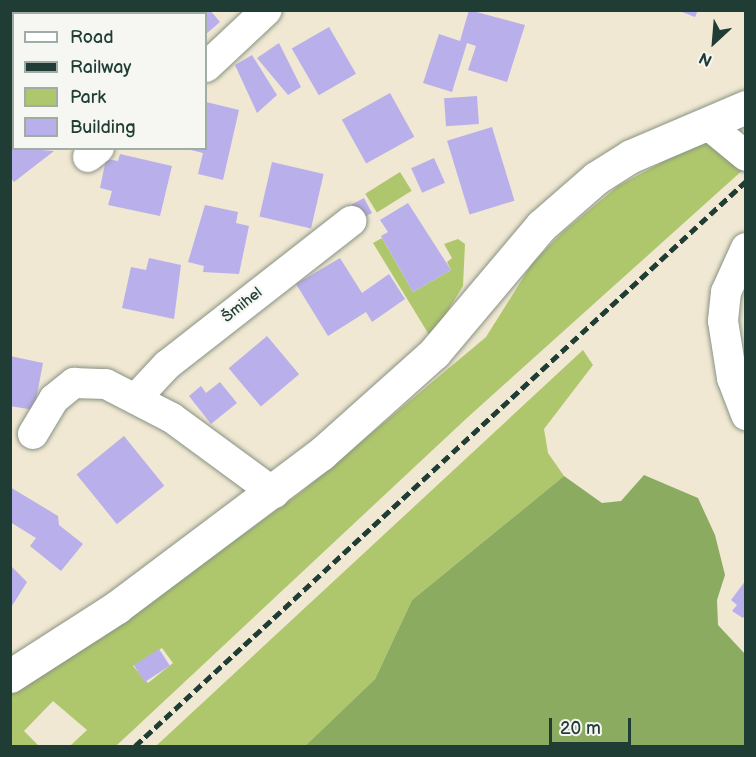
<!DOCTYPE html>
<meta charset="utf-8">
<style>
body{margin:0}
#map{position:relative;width:756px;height:757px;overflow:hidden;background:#f0e8d2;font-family:"Balsamiq Sans",sans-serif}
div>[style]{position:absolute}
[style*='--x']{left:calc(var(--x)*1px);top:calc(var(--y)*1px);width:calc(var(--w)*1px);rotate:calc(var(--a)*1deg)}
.green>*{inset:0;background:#afc76c;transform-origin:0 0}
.forest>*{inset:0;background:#8bac60}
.building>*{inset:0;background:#b9afeb;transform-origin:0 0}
.roads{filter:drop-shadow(0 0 2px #889283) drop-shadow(0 0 2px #889283)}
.minor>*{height:30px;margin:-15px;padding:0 15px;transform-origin:15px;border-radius:15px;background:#fff}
.tertiary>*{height:33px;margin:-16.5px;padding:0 16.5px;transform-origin:16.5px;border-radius:16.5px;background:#fff}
.rail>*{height:4.5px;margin-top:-2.25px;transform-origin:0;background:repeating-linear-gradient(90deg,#1f3d34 0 9px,transparent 0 13.5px)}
span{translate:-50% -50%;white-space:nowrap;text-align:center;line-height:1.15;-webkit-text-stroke:4.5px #f6f6f2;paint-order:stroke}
.street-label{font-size:15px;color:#1f3d34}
.frame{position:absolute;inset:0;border:12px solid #1f3d34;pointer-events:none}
.legend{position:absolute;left:12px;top:12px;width:195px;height:138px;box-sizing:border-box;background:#f6f6f2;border:2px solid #a0aca6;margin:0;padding:8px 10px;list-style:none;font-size:18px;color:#1f3d34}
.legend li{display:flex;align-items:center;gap:12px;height:30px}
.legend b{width:30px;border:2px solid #a0aca6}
.north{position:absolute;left:684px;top:12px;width:60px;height:60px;-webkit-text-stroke:4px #f6f6f2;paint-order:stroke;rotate:206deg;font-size:16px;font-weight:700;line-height:24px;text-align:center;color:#1f3d34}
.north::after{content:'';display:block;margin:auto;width:21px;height:27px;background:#1f3d34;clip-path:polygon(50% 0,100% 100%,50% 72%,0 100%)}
.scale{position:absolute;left:549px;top:718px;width:82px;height:27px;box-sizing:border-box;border:3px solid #1f3d34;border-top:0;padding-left:8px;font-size:18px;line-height:21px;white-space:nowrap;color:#1f3d34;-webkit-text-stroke:4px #f6f6f2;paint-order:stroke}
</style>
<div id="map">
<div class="green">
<div style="clip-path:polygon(evenodd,705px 139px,745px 168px,468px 417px,116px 746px,70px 746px,87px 730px,53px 701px,24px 731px,39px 746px,11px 746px,10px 693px,103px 636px,300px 493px,486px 337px,533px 262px,564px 231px,618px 186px,705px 139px,162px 648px,173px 663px,148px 683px,133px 666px,162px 648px)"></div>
<div style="left:400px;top:172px;width:22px;height:41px;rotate:58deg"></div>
<div style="clip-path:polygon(382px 238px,413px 292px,451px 270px,447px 262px,452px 258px,444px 244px,458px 239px,465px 244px,463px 286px,431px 338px,373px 243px)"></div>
<div style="clip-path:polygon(583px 350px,593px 365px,544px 429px,548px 453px,564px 476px,412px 600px,375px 679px,305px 746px,156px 746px)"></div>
</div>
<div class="forest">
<div style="clip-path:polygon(644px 475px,698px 498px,715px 535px,725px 575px,717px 600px,718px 625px,745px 654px,745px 746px,305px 746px,375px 679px,412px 600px,564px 476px,602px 503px,621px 501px)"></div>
</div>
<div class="building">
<div style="clip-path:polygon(10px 10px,16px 14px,10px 65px)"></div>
<div style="clip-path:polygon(210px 10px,220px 22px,206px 34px,206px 14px,154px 12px)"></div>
<div style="clip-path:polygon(469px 10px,525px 25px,507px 82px,468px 70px,476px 46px,467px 43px,452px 92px,423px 83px,439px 34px,460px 41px)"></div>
<div style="clip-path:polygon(677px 10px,698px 10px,695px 17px)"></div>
<div style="left:329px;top:27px;width:54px;height:43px;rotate:60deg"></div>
<div style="clip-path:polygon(279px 43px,301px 87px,288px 95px,257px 58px)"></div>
<div style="clip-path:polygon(252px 55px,277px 95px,257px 113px,235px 65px)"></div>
<div style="left:390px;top:93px;width:50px;height:55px;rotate:61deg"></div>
<div style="left:477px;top:96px;width:28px;height:33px;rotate:86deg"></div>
<div style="clip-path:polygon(206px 102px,239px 110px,223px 180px,198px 174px,203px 153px,187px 149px,206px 148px)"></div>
<div style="clip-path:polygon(14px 122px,14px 148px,54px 151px,14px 182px,10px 177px)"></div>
<div style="left:492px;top:127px;width:77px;height:47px;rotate:73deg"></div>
<div style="clip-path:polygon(120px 154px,172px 166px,160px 216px,108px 205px,112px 191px,100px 188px,106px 159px,118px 161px)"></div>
<div style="left:434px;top:158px;width:27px;height:25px;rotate:66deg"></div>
<div style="left:272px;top:162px;width:53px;height:56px;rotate:13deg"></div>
<div style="left:364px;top:198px;width:17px;height:14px;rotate:62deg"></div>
<div style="clip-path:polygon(408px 203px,451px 270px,413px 292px,381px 236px,388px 232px,380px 220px)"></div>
<div style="clip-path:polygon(205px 205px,238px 212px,236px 223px,249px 226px,239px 274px,203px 272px,204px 266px,188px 262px)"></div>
<div style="clip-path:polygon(149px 258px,181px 265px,174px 319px,122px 308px,131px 267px,146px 270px)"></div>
<div style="clip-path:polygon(340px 258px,362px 293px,389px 274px,405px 299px,372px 322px,366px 312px,328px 336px,296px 284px)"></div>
<div style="left:267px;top:336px;width:50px;height:50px;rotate:50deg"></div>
<div style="clip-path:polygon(10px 356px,43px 363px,34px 410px,10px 406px)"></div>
<div style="clip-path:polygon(220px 382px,237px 403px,211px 424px,189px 396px,201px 386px,206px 393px)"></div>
<div style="left:124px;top:436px;width:64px;height:61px;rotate:51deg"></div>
<div style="clip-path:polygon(10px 487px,58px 516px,59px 525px,83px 544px,61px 571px,30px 546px,36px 538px,10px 522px)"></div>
<div style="clip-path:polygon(10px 565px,27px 582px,10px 609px)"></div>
<div style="clip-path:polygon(746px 580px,746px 614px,743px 618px,732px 611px,737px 605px,731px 600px)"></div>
<div style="left:159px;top:649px;width:20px;height:30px;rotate:57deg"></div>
</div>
<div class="roads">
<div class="minor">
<div style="--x:206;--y:67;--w:83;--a:-43.1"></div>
<div style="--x:707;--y:124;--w:50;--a:39.4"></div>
<div style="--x:88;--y:157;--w:14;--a:-39"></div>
<div style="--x:746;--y:248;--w:48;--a:114.4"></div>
<div style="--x:726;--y:292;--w:29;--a:96"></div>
<div style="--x:723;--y:321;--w:58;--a:81"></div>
<div style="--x:732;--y:378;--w:40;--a:69"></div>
<div style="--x:138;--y:396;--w:42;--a:-46.9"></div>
<div style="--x:167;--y:365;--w:234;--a:-38"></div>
<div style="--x:33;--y:434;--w:41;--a:-59"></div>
<div style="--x:54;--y:399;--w:26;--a:-39"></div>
<div style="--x:74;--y:383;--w:32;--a:2"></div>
<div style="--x:106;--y:384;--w:74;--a:27.3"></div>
<div style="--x:172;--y:418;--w:127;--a:36.3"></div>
</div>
<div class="tertiary">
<div style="--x:10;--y:676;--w:127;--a:-32.8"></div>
<div style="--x:117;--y:607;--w:255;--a:-36.9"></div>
<div style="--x:321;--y:454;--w:152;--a:-41.8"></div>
<div style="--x:434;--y:353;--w:166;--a:-49.9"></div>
<div style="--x:541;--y:226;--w:73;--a:-41.1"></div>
<div style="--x:596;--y:178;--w:41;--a:-32.2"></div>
<div style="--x:631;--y:156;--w:125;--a:-23.1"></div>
</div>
</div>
<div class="rail">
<div style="--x:135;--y:746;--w:832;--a:-42.76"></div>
</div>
<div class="street-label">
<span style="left:242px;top:305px;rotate:-38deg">Šmihel</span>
</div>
<div class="frame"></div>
<ul class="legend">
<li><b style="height:8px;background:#fff"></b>Road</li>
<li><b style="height:8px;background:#1f3d34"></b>Railway</li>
<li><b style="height:16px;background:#afc76c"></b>Park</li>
<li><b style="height:16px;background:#b9afeb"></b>Building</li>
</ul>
<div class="north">N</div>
<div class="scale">20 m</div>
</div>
